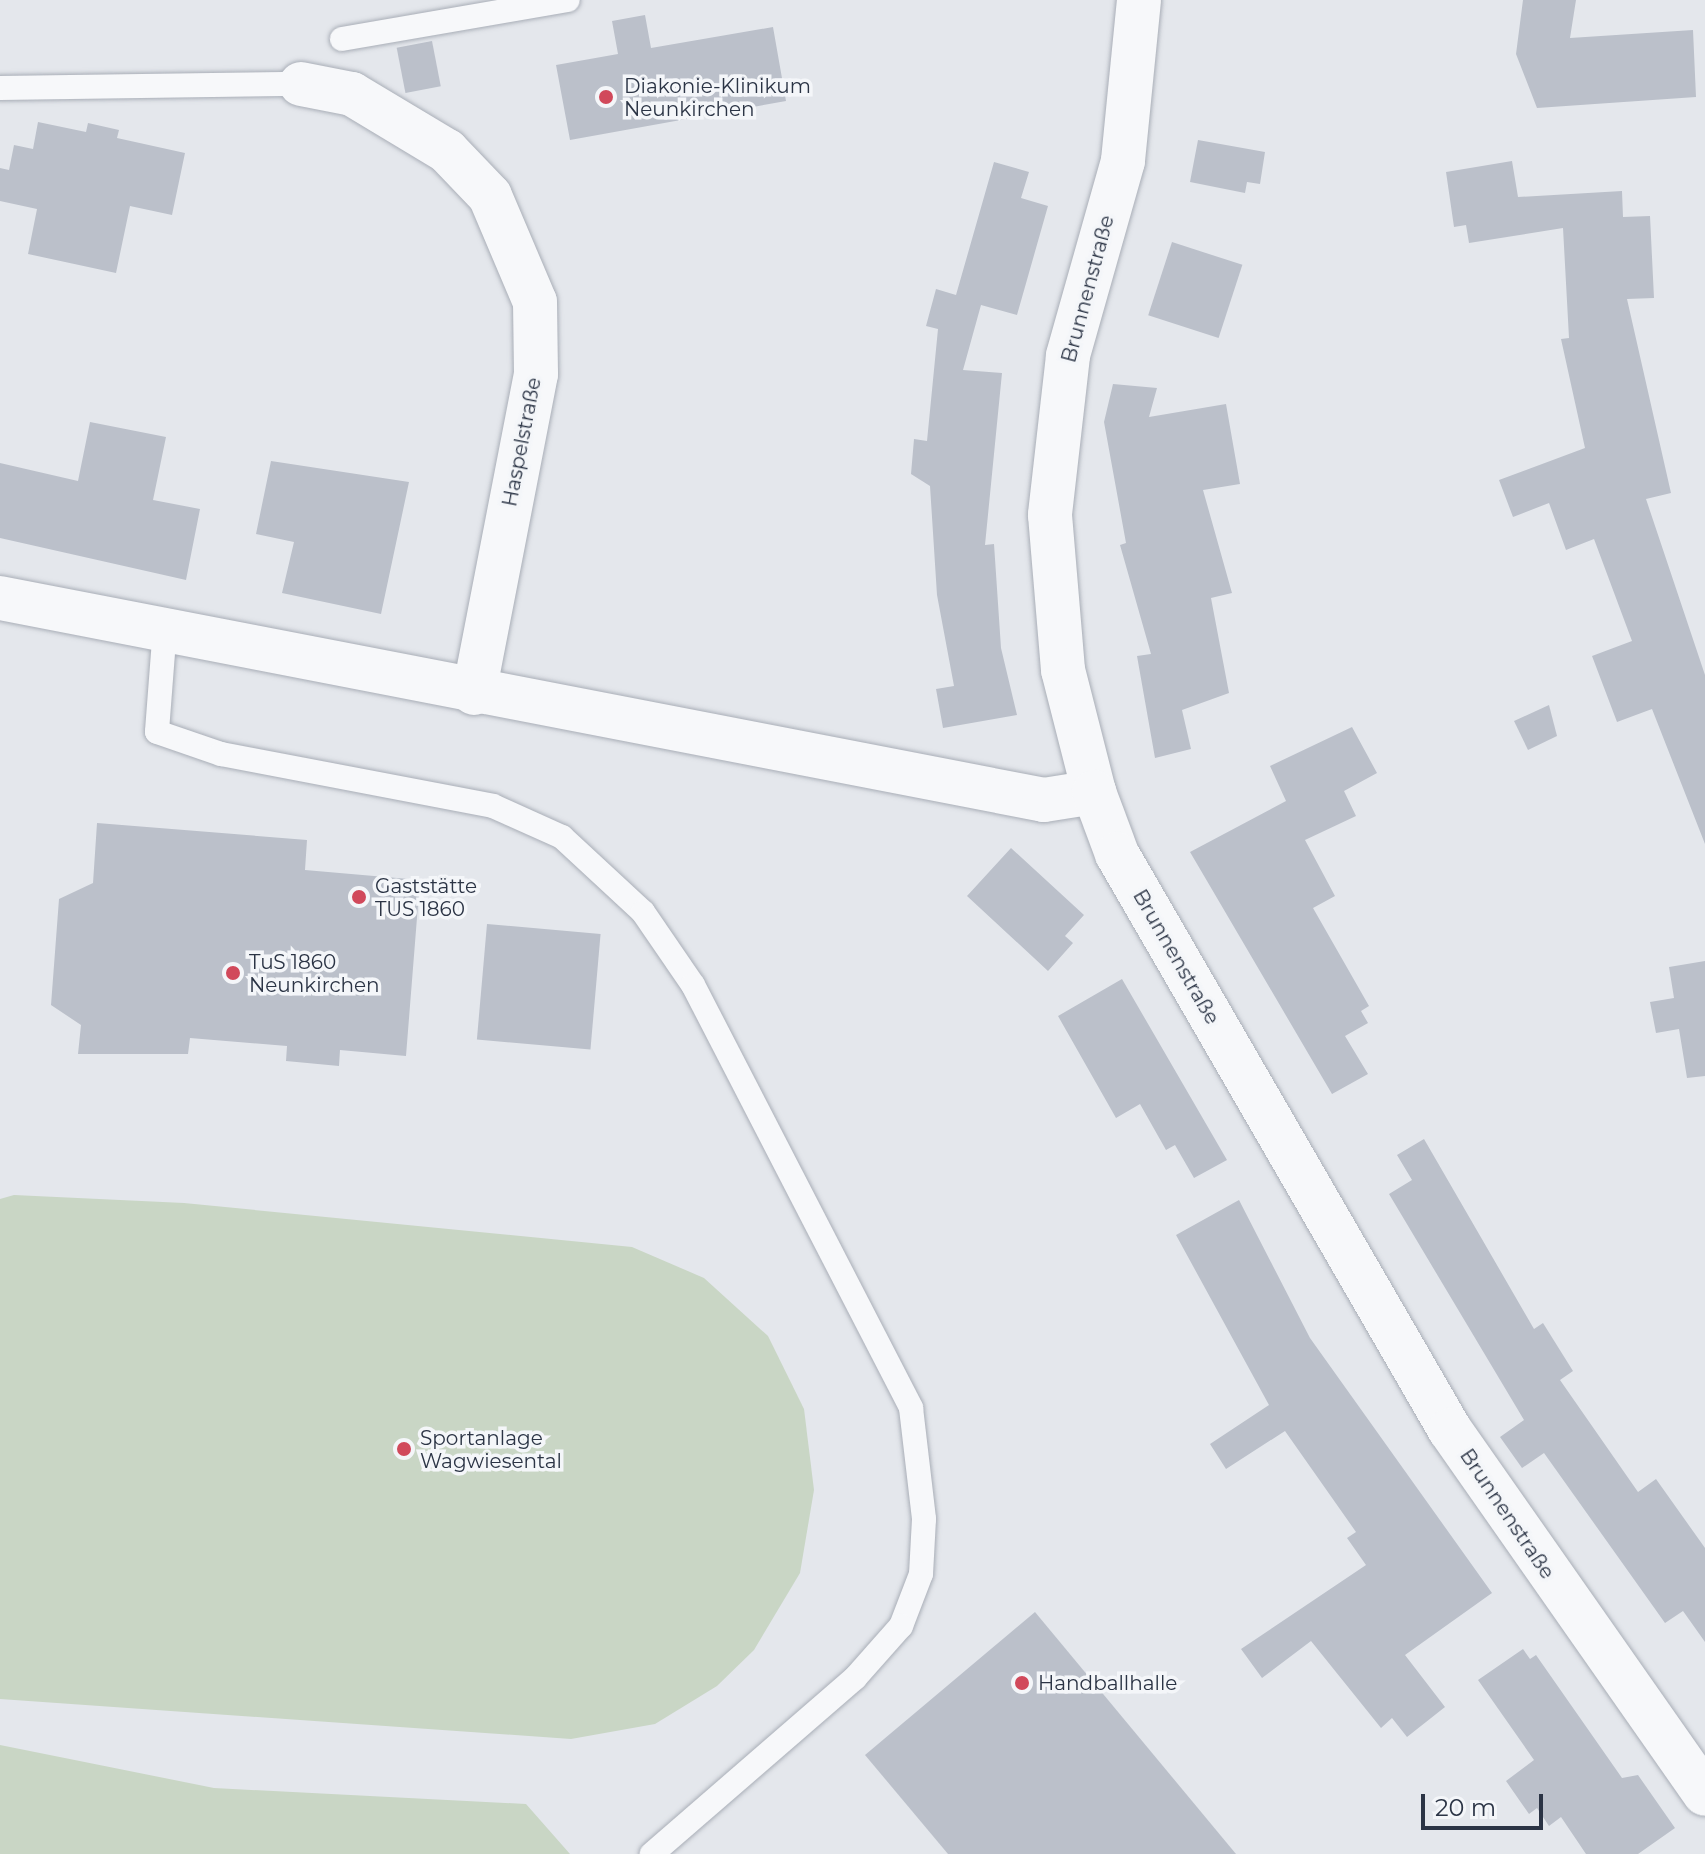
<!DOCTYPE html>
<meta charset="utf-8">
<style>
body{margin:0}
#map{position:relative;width:1705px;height:1854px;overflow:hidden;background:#e4e7ec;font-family:Montserrat,sans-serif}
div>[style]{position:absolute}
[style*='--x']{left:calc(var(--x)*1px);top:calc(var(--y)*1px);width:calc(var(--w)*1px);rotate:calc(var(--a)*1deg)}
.green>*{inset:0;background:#c9d6c5}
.building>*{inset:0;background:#bbc0ca;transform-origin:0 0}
.roads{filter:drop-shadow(0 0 2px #a9aeb7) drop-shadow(0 0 2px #a9aeb7)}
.service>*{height:24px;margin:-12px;padding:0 12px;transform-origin:12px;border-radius:12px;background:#f7f8fa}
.minor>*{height:44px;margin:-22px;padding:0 22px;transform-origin:22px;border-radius:22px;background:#f7f8fa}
.tertiary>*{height:44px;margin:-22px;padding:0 22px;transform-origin:22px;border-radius:22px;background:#f7f8fa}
.dots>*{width:22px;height:22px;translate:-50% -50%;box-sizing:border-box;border:4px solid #f4f6f9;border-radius:50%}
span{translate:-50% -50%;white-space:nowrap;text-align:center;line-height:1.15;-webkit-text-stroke:7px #f4f6f9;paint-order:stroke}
.poi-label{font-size:20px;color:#2b3445}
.left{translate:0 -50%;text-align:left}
.street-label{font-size:20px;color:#2b3445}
.scale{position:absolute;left:1421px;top:1794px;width:122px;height:36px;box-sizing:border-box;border:4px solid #2b3445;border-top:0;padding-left:10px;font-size:24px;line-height:28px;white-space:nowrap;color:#2b3445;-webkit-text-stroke:6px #f4f6f9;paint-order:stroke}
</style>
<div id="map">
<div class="green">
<div style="clip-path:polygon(14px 1195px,184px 1203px,632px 1247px,704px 1278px,768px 1336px,804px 1409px,814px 1490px,800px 1573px,754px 1650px,717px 1686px,655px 1724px,571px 1739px,0 1699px,0 1199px)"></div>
<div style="clip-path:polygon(0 1745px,214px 1788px,526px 1804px,570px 1854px,0 1854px)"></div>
</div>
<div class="building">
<div style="clip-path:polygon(1523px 0,1576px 0,1570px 38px,1693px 30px,1696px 97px,1537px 108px,1516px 54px)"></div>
<div style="clip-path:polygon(645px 15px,651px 48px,773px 27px,786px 101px,570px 140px,556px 65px,618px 54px,612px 21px)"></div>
<div style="left:432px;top:41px;width:46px;height:36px;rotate:79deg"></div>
<div style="clip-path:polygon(38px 122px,86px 132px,88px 123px,119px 130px,117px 138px,185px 153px,172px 215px,130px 206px,116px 273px,28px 254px,37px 209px,0 201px,0 168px,9px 170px,14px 145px,33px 149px)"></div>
<div style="clip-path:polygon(1198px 140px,1265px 152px,1260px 184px,1247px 182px,1245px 193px,1190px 182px)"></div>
<div style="clip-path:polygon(1512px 161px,1518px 197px,1622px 191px,1623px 217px,1650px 216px,1654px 298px,1627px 299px,1671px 493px,1646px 499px,1705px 675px,1705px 844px,1652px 709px,1617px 722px,1592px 656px,1632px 641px,1594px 539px,1566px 550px,1549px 503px,1513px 517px,1499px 480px,1585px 448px,1561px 339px,1569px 338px,1563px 228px,1469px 243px,1466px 225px,1454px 227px,1446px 172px)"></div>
<div style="clip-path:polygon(994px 162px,1029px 172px,1021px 198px,1048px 206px,1017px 315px,981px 305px,963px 370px,1002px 373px,985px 545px,994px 544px,1001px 648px,1017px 715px,943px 728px,936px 689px,954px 686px,937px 595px,930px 486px,911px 474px,914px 439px,927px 441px,938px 329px,926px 326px,936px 289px,956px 295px)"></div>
<div style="left:1172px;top:242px;width:74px;height:77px;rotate:18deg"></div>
<div style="clip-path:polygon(1113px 384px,1157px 388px,1149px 417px,1226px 404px,1240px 484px,1203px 490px,1232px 593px,1211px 598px,1229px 693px,1182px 710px,1191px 749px,1155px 758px,1137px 656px,1151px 654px,1120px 545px,1126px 543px,1104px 422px)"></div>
<div style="clip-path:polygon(90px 422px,166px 437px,153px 500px,200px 509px,186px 580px,0 538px,0 463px,78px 481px)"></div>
<div style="clip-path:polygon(271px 461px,409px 482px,381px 614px,282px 593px,294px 542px,256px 534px)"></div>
<div style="clip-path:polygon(1549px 705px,1557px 736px,1528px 750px,1514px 721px)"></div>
<div style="clip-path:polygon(1352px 727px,1377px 773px,1344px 791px,1356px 816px,1305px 840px,1335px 896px,1313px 908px,1369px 1006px,1361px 1011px,1368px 1023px,1345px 1036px,1368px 1074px,1332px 1094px,1190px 852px,1286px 801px,1270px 766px)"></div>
<div style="clip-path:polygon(97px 823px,307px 840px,305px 870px,420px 880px,406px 1056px,340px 1050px,339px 1066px,286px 1061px,287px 1046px,190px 1038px,188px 1054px,78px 1054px,81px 1025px,51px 1005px,59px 899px,93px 883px)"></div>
<div style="clip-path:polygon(1011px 848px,1084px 915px,1065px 936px,1073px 943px,1048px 971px,967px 896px)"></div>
<div style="left:487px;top:924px;width:114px;height:116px;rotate:5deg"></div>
<div style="clip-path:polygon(1705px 961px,1705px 1076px,1687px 1078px,1679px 1029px,1656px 1033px,1650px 1002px,1674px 998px,1669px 967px)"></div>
<div style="clip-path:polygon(1122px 979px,1227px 1160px,1194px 1178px,1175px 1145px,1166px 1150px,1140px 1104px,1116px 1118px,1058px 1016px)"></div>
<div style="clip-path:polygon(1424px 1139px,1534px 1329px,1543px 1323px,1573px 1371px,1560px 1380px,1638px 1492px,1656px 1479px,1705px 1548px,1705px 1642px,1683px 1611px,1665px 1623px,1544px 1453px,1522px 1468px,1500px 1437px,1524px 1420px,1389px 1194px,1412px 1180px,1397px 1155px)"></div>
<div style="clip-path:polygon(1239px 1200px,1310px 1338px,1492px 1593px,1405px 1655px,1445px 1707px,1407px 1737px,1392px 1718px,1381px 1728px,1311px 1641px,1262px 1678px,1241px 1649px,1366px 1565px,1347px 1538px,1356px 1532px,1285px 1431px,1226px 1469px,1210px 1444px,1269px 1405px,1176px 1235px)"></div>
<div style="clip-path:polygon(1035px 1612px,1236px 1854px,948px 1854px,865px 1755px)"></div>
<div style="clip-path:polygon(1523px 1649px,1530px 1659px,1536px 1655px,1622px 1778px,1638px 1775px,1675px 1828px,1638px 1854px,1586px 1854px,1561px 1817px,1549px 1826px,1537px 1808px,1529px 1814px,1506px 1781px,1534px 1760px,1478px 1680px)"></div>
</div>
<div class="roads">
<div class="service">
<div style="--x:342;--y:39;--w:229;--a:-9.8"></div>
<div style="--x:0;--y:88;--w:301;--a:-0.8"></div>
<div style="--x:165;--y:627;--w:105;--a:94.4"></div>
<div style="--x:157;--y:732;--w:68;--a:19"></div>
<div style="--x:221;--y:754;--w:277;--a:10.8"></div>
<div style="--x:493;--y:806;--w:76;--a:24.2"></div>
<div style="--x:562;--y:837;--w:110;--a:42.8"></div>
<div style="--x:643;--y:912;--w:88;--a:55.6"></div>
<div style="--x:693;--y:985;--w:476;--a:62.7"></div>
<div style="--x:911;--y:1408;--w:112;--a:83.3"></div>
<div style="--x:924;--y:1519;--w:55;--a:93.1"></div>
<div style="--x:921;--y:1574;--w:56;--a:111"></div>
<div style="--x:901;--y:1626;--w:69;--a:131.5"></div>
<div style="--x:855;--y:1678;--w:269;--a:139.1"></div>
</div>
<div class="minor">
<div style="--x:301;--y:84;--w:52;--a:11.1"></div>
<div style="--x:352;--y:94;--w:111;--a:31"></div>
<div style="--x:447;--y:151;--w:62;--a:46.3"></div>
<div style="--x:490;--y:196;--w:115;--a:67"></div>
<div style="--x:535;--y:302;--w:72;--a:89.2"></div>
<div style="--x:536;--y:374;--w:325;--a:101"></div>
<div style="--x:0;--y:598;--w:1063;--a:10.95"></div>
<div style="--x:1044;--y:800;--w:51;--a:-9.1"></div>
</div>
<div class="tertiary">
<div style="--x:1139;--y:0;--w:162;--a:95.7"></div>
<div style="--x:1123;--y:161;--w:203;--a:105.8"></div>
<div style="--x:1068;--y:356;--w:160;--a:96.5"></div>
<div style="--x:1050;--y:515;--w:156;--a:85.2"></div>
<div style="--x:1063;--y:670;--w:126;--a:75.7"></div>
<div style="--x:1094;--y:792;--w:66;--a:69.6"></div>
<div style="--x:1117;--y:854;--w:665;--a:59.97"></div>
<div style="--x:1450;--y:1430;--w:444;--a:55"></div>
</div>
</div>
<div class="dots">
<div style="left:606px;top:97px;background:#d1495b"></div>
<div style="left:359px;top:897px;background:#d1495b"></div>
<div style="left:233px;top:973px;background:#d1495b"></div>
<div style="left:404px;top:1449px;background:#d1495b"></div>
<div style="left:1022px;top:1683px;background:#d1495b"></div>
</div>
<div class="poi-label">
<span class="left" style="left:624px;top:98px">Diakonie-Klinikum<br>Neunkirchen</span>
<span class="left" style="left:375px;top:898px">Gaststätte<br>TUS 1860</span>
<span class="left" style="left:249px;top:974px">TuS 1860<br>Neunkirchen</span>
<span class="left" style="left:420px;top:1450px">Sportanlage<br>Wagwiesental</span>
<span class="left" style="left:1038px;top:1683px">Handballhalle</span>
</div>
<div class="street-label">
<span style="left:1088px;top:289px;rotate:-75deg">Brunnenstraße</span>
<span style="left:522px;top:442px;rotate:-79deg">Haspelstraße</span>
<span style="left:1176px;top:957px;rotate:60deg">Brunnenstraße</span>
<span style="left:1507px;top:1514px;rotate:56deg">Brunnenstraße</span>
</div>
<div class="scale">20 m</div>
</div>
